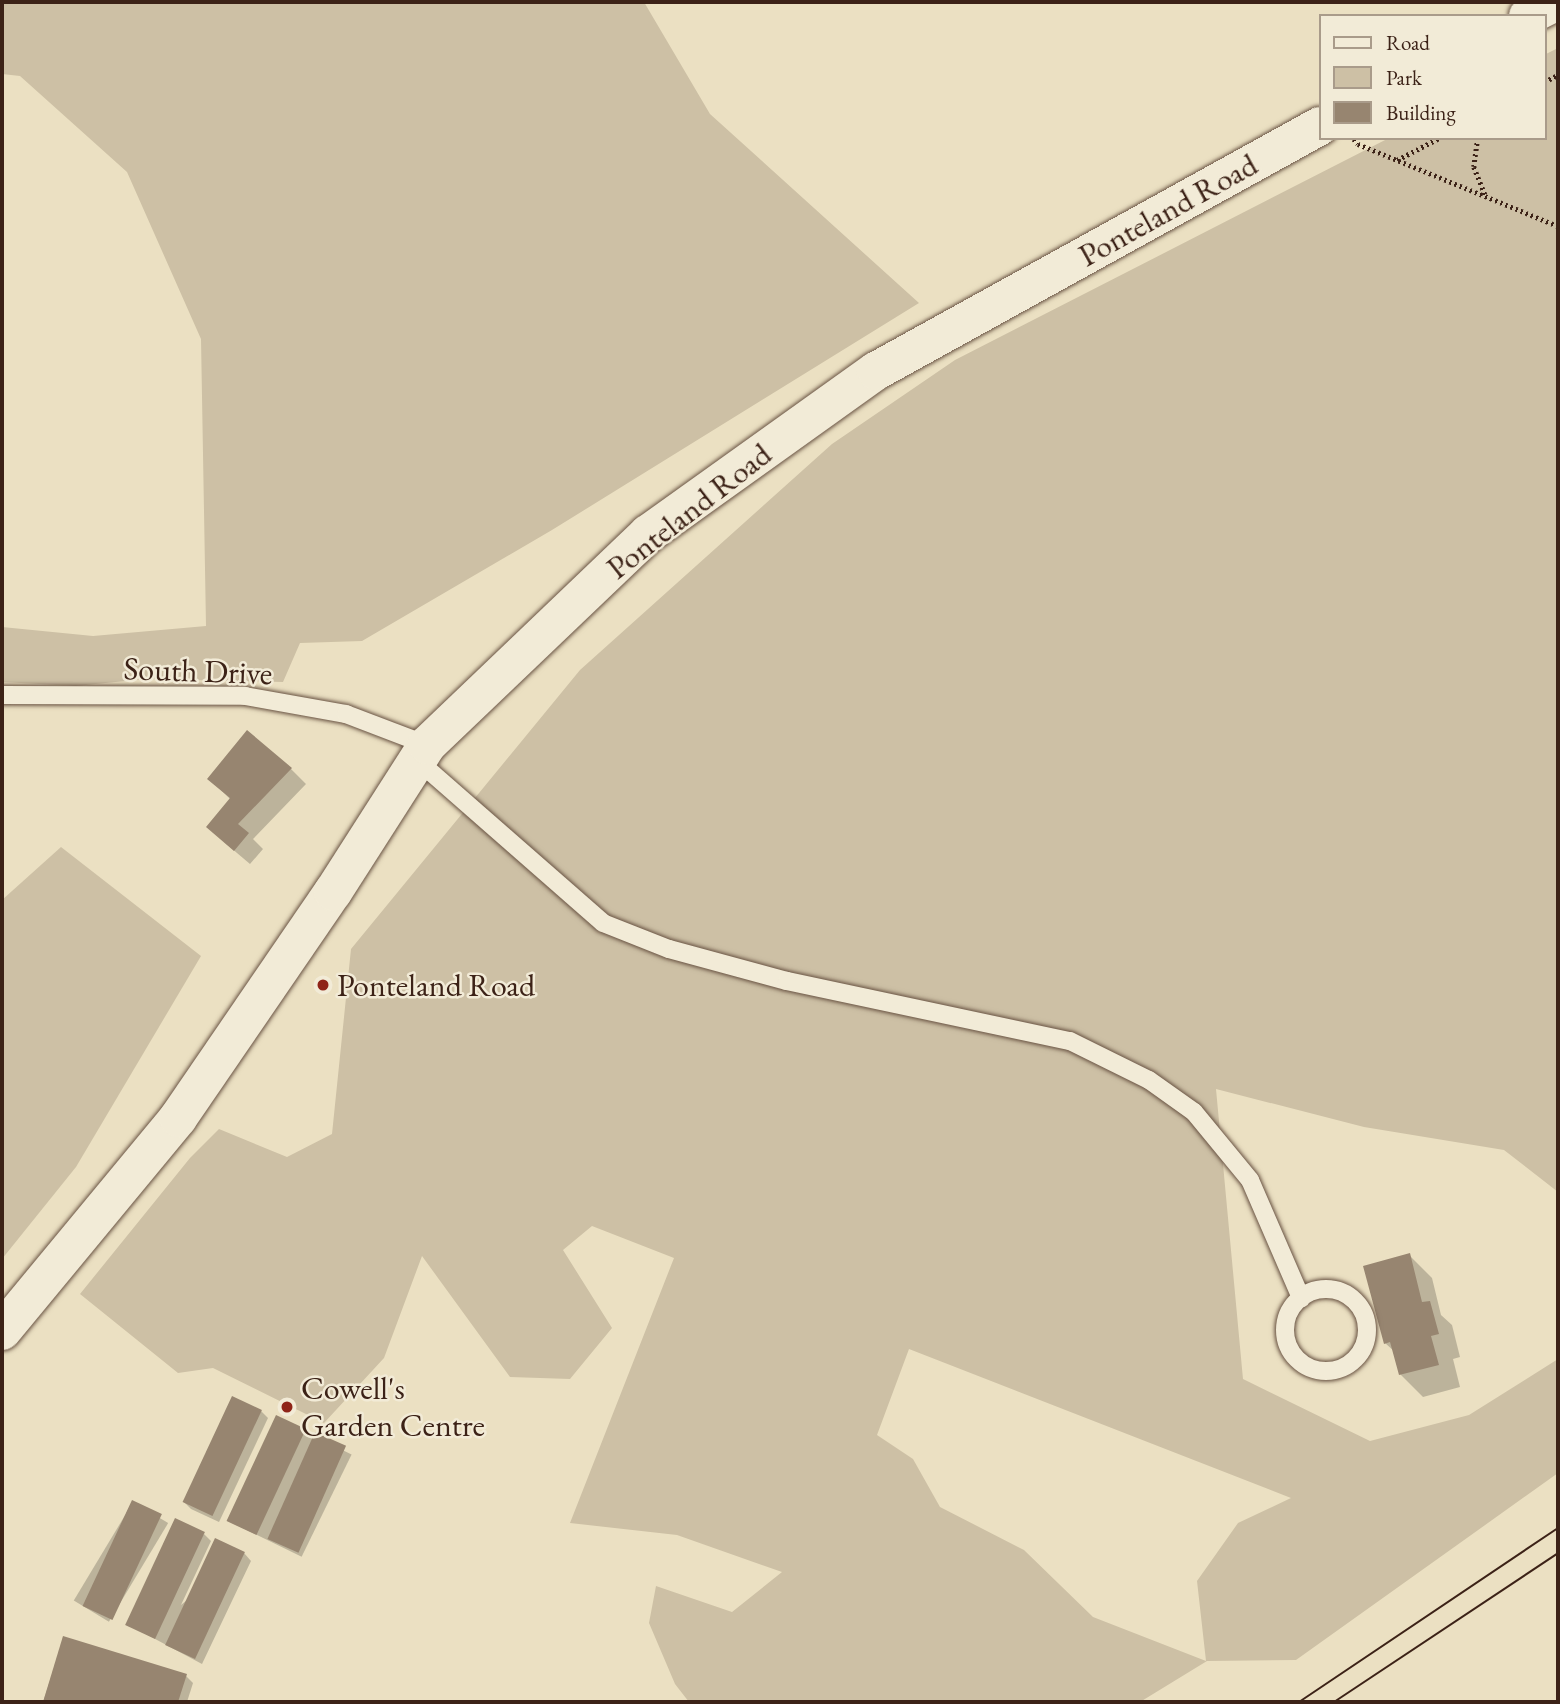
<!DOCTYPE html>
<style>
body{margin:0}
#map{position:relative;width:1560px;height:1704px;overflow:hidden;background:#ebe0c2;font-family:"EB Garamond",serif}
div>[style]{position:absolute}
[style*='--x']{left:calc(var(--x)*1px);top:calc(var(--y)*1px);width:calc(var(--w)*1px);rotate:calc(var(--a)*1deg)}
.green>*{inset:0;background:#cdc0a5}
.shadow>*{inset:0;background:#0003;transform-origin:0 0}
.building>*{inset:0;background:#978570;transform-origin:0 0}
.path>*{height:4.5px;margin-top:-2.25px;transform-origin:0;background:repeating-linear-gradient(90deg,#3c2217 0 2px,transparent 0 5.5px)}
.roads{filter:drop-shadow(0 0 2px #685242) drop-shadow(0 0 2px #685242)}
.service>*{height:18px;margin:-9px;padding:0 9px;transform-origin:9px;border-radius:9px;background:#f2ebd7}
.service>.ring{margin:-9px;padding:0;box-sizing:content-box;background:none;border:18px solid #f2ebd7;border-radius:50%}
.secondary>*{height:38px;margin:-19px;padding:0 19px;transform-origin:19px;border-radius:19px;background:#f2ebd7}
.tram>*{height:2px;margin:-1px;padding:0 1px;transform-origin:1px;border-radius:1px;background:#3c2217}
.dots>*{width:19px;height:19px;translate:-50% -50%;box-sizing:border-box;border:4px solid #f2ebd7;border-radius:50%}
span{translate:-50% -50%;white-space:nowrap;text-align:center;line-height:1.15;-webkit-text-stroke:5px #f2ebd7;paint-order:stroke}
.street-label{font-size:32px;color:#3c2217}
.poi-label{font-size:32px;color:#3c2217}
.left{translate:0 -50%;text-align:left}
.frame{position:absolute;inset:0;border:4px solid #3c2217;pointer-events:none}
.legend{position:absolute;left:1319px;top:14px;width:228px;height:126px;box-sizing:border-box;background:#f2ebd7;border:2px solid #a99b8a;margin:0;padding:9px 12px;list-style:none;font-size:21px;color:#3c2217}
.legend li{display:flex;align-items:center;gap:14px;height:35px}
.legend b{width:35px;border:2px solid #a99b8a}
</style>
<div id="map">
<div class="green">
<div style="clip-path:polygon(2px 2px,644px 2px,710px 114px,919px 303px,552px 530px,362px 641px,300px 643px,283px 682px,145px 679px,76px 686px,2px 682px,2px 627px,93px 636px,206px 626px,201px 339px,127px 172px,20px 76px,2px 74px)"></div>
<div style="clip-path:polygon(evenodd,1558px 48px,1558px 1192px,1504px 1150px,1364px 1127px,1216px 1089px,1243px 1379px,1370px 1441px,1469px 1415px,1558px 1359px,1558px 1473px,1296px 1660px,1207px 1661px,1140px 1702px,689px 1702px,675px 1684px,649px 1623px,656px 1586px,732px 1612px,782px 1572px,677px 1535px,570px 1523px,674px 1258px,592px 1226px,563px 1250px,612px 1328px,570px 1379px,510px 1377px,422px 1256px,384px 1358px,324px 1423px,213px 1368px,178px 1373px,80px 1294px,190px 1158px,219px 1129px,287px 1157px,332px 1134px,351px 949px,580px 670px,832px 444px,955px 360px,1389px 138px,1544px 138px,1544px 55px,1558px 48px,909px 1349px,1291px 1498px,1238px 1523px,1197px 1581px,1206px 1661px,1093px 1617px,1024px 1550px,940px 1507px,913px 1459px,877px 1435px,909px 1349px)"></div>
<div style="clip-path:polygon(61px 847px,201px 956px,76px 1167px,2px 1259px,2px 900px)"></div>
</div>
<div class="shadow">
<div style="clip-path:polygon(291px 769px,306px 784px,253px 839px,263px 849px,250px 864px,224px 842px,231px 800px,209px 778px)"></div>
<div style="clip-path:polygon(1409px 1255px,1432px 1278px,1441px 1315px,1452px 1325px,1460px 1357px,1453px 1359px,1460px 1387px,1423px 1397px,1400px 1374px,1395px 1352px,1385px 1343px)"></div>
<div style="clip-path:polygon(261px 1411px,268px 1418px,219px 1522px,191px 1509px,184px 1502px)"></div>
<div style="left:277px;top:1418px;width:83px;height:114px;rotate:26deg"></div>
<div style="left:133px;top:1502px;width:41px;height:115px;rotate:31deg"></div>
<div style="clip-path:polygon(204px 1534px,211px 1541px,181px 1605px,244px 1553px,251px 1561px,202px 1664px,127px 1624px)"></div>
<div style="clip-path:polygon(64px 1638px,186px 1676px,193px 1683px,187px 1702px,43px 1702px)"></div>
</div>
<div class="building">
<div style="clip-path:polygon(247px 730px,292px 768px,238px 824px,249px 833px,234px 851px,206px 827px,230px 798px,207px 779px)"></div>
<div style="clip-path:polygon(1410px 1253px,1422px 1302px,1430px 1301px,1439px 1334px,1431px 1336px,1439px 1365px,1399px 1375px,1390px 1342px,1384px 1344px,1363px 1266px)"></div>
<div style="left:232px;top:1396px;width:33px;height:117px;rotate:25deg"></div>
<div style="left:276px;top:1415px;width:33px;height:117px;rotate:25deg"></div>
<div style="left:315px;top:1432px;width:34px;height:117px;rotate:24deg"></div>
<div style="left:132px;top:1500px;width:33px;height:117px;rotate:25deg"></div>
<div style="left:175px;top:1518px;width:33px;height:118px;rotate:25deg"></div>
<div style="left:215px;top:1538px;width:33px;height:118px;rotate:25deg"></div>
<div style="clip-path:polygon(63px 1636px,187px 1674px,178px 1702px,43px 1702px)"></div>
</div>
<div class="path">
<div style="--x:1544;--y:82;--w:16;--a:-27"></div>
<div style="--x:1478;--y:138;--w:29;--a:98"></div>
<div style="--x:1474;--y:167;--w:31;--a:68"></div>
<div style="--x:1354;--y:139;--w:6;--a:51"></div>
<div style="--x:1358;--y:144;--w:216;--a:22.3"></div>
<div style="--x:1397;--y:160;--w:47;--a:-27.6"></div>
</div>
<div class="roads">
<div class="service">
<div style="--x:2;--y:695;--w:243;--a:0.2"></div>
<div style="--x:245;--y:696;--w:103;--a:10.1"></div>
<div style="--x:346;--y:714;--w:87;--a:20.9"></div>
<div style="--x:417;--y:760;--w:247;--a:41.2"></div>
<div style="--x:603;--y:923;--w:71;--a:21.5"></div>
<div style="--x:669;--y:949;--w:122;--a:15.2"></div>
<div style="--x:787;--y:981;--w:289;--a:12"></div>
<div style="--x:1070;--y:1041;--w:88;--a:26.3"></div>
<div style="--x:1149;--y:1080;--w:55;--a:35.4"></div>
<div style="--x:1194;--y:1112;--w:88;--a:50.5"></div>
<div style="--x:1250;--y:1180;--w:129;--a:66.6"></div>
<div class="ring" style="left:1285px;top:1289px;width:64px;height:64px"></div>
</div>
<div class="secondary">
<div style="--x:1528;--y:16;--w:30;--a:-27"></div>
<div style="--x:2;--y:1331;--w:276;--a:-50.4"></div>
<div style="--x:178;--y:1118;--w:274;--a:-55.6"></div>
<div style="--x:333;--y:892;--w:174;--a:-57.4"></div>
<div style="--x:427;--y:745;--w:306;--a:-43.7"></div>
<div style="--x:648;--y:534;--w:280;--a:-35.6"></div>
<div style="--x:876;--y:371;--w:507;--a:-28.89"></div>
</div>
</div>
<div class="tram">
<div style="--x:1299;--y:1702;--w:312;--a:-33.9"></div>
<div style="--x:1334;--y:1702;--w:269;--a:-33.6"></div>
</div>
<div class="dots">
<div style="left:323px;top:985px;background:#8f2418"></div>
<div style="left:287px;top:1407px;background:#8f2418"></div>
</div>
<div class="street-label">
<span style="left:1168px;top:210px;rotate:-29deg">Ponteland Road</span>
<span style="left:689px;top:511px;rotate:-38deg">Ponteland Road</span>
<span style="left:198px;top:671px;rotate:2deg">South Drive</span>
</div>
<div class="poi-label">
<span class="left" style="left:337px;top:985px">Ponteland Road</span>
<span class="left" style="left:301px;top:1407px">Cowell's<br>Garden Centre</span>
</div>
<div class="frame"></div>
<ul class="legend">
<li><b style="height:9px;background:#f2ebd7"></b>Road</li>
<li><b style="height:19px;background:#cdc0a5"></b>Park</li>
<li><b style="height:19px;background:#978570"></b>Building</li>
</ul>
</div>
